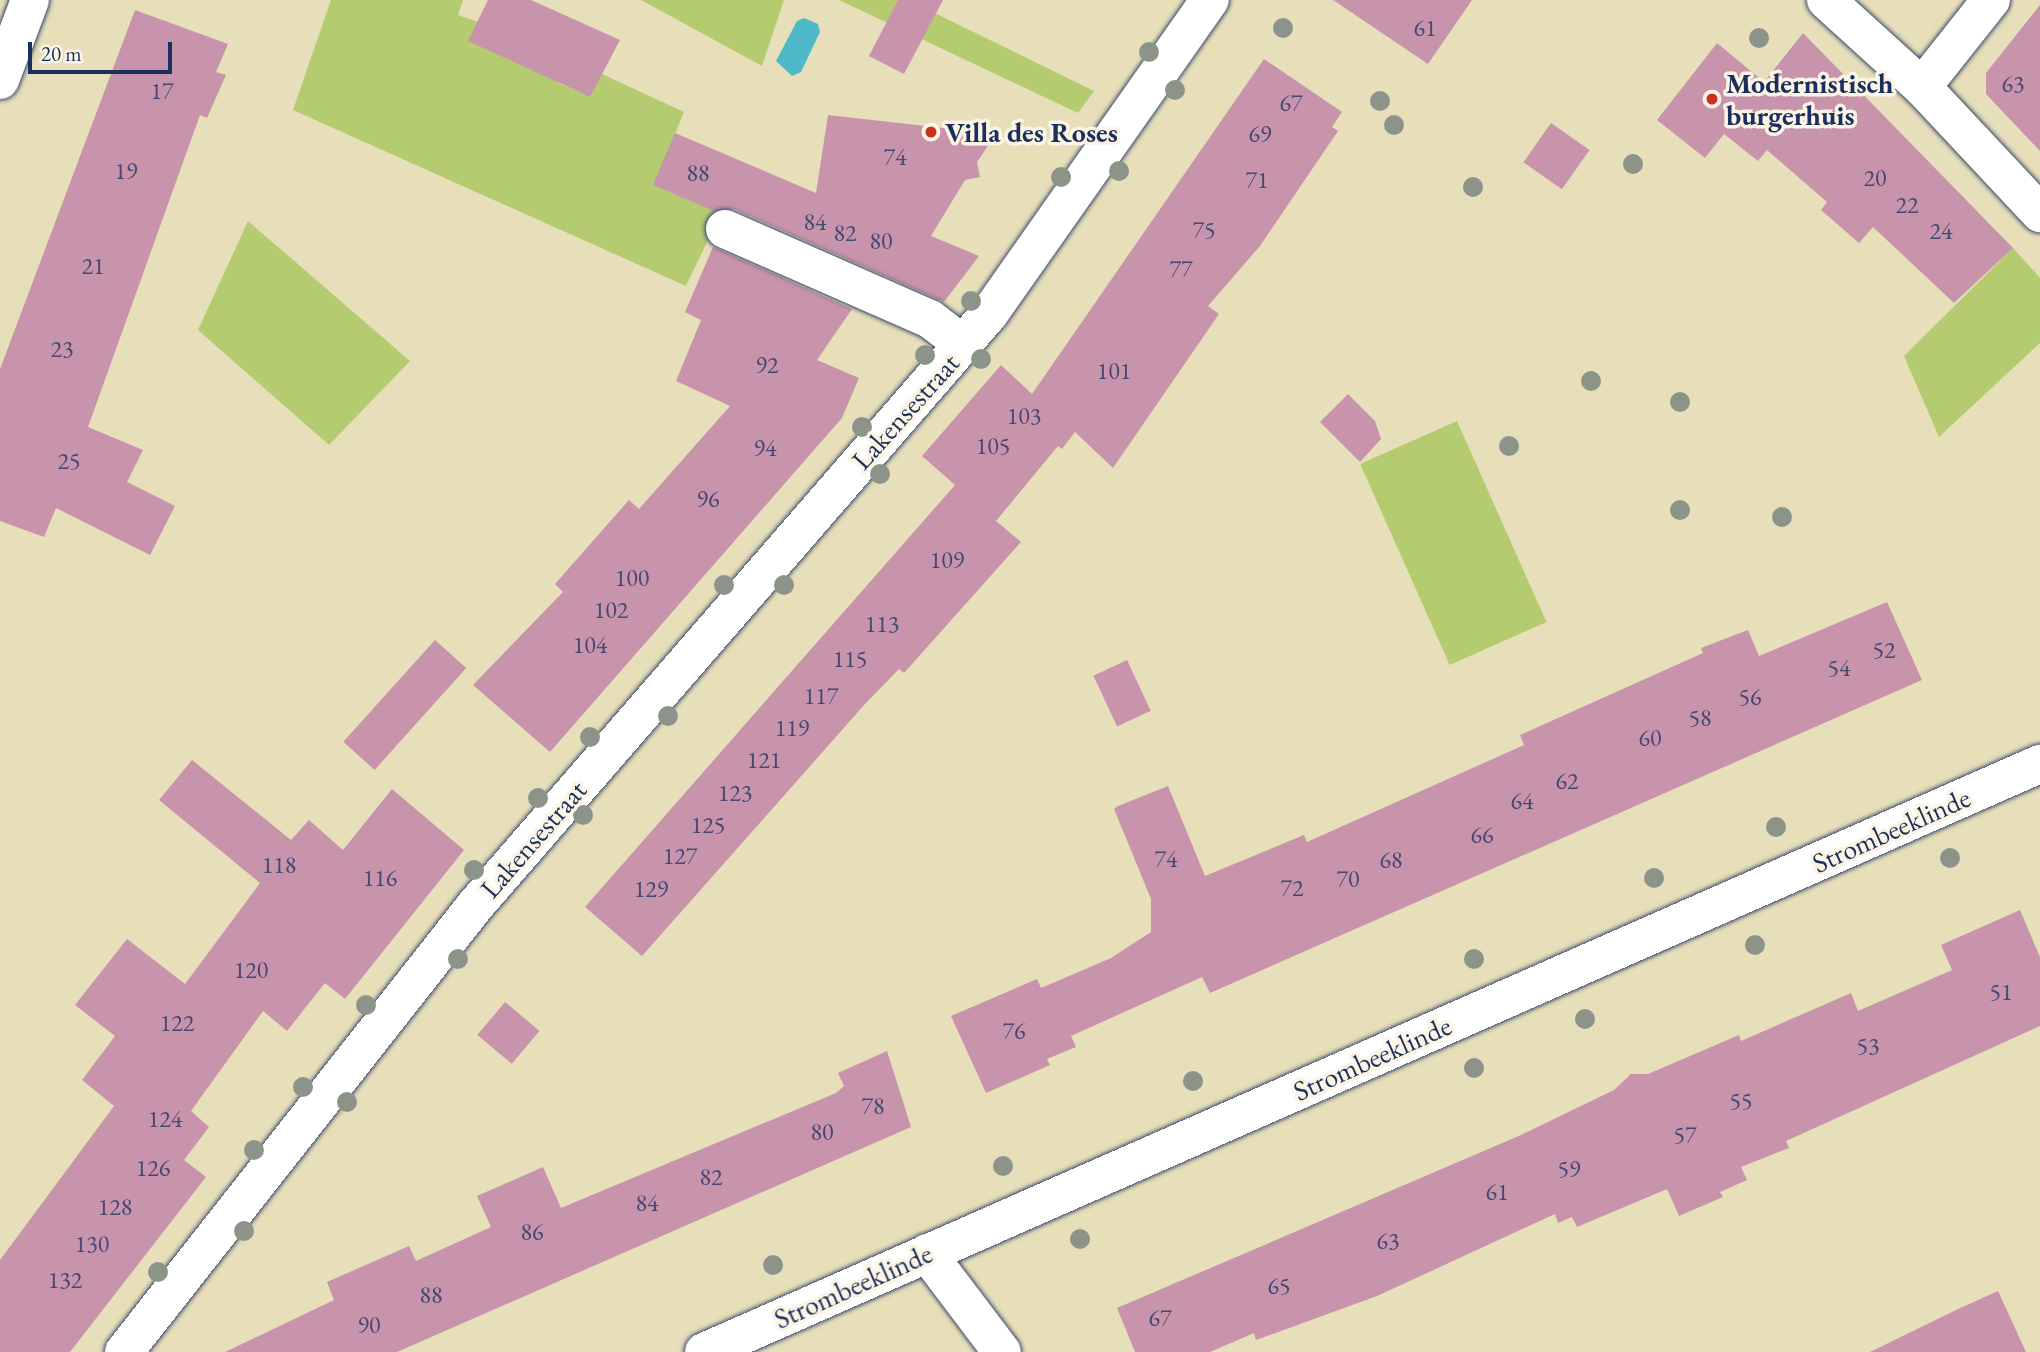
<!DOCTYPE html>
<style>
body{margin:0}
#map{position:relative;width:2040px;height:1352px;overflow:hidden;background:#e7dfba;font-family:"EB Garamond",serif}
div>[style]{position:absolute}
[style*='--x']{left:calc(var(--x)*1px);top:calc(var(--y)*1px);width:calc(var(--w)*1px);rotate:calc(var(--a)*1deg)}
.green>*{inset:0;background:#b4cb70;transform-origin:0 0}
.water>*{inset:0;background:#4eb9c9}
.building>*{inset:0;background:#c794ac;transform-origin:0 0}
.roads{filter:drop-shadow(0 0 2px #3a496c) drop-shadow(0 0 2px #3a496c)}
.minor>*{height:38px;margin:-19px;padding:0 19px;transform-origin:19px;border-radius:19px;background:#fff}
.trees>*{width:20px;height:20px;margin:-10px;border-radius:50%;background:#8c948a}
.dots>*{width:19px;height:19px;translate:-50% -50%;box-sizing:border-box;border:4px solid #fcf5e5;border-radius:50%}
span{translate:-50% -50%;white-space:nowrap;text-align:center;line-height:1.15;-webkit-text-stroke:7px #fcf5e5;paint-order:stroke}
.number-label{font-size:24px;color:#464872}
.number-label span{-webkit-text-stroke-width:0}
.poi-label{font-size:28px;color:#1b2f5e;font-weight:700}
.left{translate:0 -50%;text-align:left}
.street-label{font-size:28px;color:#1b2f5e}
.scale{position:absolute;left:28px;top:42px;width:144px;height:32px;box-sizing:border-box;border:4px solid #1b2f5e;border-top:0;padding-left:9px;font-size:21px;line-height:24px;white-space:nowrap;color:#1b2f5e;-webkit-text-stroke:5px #fcf5e5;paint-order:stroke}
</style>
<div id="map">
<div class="green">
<div style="clip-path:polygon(331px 0,463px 0,458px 15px,478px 22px,469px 41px,512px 61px,566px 63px,558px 83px,575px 90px,587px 67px,684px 112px,654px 185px,721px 213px,686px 286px,293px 110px)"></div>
<div style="clip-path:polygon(641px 0,784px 0,762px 66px)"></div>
<div style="clip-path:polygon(839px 0,908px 0,1094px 91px,1078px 113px)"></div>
<div style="clip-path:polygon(248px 221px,410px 361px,329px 445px,198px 330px)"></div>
<div style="clip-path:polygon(2013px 248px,2040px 278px,2040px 343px,1939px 437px,1904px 356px)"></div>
<div style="left:1457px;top:421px;width:220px;height:106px;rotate:66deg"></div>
</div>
<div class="water">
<div style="clip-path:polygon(804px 18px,818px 24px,820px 32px,801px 72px,792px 76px,776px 61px,797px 21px)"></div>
</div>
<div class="building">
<div style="clip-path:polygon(488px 0,531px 0,620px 40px,590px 97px,468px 41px)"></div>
<div style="clip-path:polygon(898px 0,943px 0,904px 74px,869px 56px)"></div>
<div style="clip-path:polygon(1333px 0,1472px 0,1428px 64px)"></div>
<div style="clip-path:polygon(2040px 5px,2040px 151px,1986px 94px,1986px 73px)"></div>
<div style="clip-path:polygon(135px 10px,228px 44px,216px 72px,226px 75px,207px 118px,200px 115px,88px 427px,143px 450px,127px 482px,175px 506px,150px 555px,56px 508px,44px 537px,0 521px,0 369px)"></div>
<div style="clip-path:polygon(1803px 33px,2013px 248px,1954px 303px,1873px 227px,1859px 243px,1821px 210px,1827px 202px,1767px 150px,1758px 161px,1724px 134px,1705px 158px,1657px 120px,1717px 43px,1764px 82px)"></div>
<div style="clip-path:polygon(1264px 59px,1342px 112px,1332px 127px,1338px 131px,1260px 246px,1208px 306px,1219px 314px,1113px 468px,1075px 432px,1062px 449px,1058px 446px,996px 521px,1021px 542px,904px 673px,899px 669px,865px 704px,642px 956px,585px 907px,955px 485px,922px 456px,1001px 365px,1032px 394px)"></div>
<div style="clip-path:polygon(828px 115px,996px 134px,977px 162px,980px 177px,965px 180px,931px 236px,979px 256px,944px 302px,734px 209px,714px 211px,653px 185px,675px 133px,816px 193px)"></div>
<div style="left:1551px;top:123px;width:47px;height:48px;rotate:35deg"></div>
<div style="clip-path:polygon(713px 247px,852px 309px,817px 360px,859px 378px,842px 418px,550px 752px,473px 685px,563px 592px,555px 584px,629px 500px,639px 509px,730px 406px,676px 381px,701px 320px,685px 312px)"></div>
<div style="clip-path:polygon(1348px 394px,1375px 421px,1381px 439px,1360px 462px,1320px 422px)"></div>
<div style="clip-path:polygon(1887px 602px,1922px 680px,1210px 993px,1202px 977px,1071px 1036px,1076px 1047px,1047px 1059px,1050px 1065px,986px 1093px,951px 1016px,1037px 979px,1041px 988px,1111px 958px,1151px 932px,1151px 899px,1114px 809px,1118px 806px,1168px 786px,1205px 876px,1304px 835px,1307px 842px,1524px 745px,1520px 735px,1703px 653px,1701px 648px,1748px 630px,1759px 656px)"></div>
<div style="left:435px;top:640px;width:42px;height:137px;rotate:42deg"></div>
<div style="left:1127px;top:660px;width:56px;height:37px;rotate:65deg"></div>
<div style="clip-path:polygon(192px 760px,291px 840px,309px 820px,343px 850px,392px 789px,464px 850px,345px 999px,325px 983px,287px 1031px,263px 1011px,191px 1111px,209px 1127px,184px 1160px,206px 1177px,70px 1352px,0 1352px,0 1260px,114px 1106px,82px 1080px,115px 1036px,75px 1005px,127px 939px,185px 984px,260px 883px,159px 800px)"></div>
<div style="clip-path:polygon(2020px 910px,2040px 957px,2040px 1026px,1786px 1141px,1789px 1148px,1741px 1167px,1747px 1180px,1720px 1192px,1723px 1197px,1679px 1216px,1667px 1189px,1577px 1227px,1572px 1217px,1558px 1223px,1555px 1214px,1377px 1296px,1256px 1340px,1254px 1333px,1210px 1352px,1135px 1352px,1117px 1308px,1521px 1135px,1614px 1090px,1631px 1074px,1648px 1074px,1739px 1035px,1741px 1041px,1851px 993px,1858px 1011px,1952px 970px,1941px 945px)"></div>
<div style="left:505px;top:1002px;width:45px;height:43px;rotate:40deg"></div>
<div style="clip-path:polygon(887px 1051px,911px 1127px,397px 1352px,225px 1352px,334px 1300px,327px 1282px,409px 1246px,416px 1261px,491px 1227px,477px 1196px,543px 1167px,561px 1208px,836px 1093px,844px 1086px,838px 1073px)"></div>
<div style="clip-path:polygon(1998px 1291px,2026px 1352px,1870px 1352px,1956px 1310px)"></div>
</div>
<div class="roads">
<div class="minor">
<div style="--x:1826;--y:0;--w:130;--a:42.2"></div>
<div style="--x:1922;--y:87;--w:173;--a:46.9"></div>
<div style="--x:0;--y:80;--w:85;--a:-69.4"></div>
<div style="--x:1922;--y:87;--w:111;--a:-51.6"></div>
<div style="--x:725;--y:229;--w:224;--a:23.7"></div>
<div style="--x:930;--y:319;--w:43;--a:37.4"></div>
<div style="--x:927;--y:1253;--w:124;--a:52.9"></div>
<div style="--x:124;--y:1352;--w:566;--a:-51.81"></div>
<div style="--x:474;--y:907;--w:785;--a:-49.03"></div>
<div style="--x:989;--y:314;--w:384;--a:-54.9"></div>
<div style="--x:704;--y:1352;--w:1460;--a:-23.76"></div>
</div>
</div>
<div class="trees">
<div style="left:1283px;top:28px"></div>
<div style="left:1759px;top:38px"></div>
<div style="left:1149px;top:52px"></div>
<div style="left:1175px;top:90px"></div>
<div style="left:1380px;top:101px"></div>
<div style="left:1394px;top:125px"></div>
<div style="left:1633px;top:164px"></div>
<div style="left:1119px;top:171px"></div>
<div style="left:1061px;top:177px"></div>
<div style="left:1473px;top:187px"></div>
<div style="left:971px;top:301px"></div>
<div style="left:925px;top:355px"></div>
<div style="left:981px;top:359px"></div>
<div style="left:1591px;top:381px"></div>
<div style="left:1680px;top:402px"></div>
<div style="left:862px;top:427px"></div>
<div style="left:1509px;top:446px"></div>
<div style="left:880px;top:474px"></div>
<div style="left:1680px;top:510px"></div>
<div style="left:1782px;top:517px"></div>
<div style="left:724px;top:585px"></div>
<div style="left:784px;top:585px"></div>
<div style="left:668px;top:716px"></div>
<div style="left:590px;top:737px"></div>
<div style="left:538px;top:798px"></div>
<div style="left:583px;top:815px"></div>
<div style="left:1776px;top:827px"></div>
<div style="left:1950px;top:858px"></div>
<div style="left:474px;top:870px"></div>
<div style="left:1654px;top:878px"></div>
<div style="left:1755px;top:945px"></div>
<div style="left:458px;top:959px"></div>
<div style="left:1474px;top:959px"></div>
<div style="left:366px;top:1005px"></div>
<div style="left:1585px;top:1019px"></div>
<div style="left:1474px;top:1068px"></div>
<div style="left:1193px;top:1081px"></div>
<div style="left:303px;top:1087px"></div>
<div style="left:347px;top:1102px"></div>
<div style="left:254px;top:1150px"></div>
<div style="left:1003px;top:1166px"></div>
<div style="left:244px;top:1231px"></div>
<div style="left:1080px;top:1239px"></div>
<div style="left:773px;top:1265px"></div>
<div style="left:158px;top:1272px"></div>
</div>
<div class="dots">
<div style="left:1712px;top:99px;background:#c8321e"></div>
<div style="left:931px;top:132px;background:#c8321e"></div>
</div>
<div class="number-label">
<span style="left:1425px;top:28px">61</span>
<span style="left:2013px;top:84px">63</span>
<span style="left:162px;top:91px">17</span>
<span style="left:1291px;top:103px">67</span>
<span style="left:1260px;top:134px">69</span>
<span style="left:895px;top:157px">74</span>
<span style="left:126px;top:171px">19</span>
<span style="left:698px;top:173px">88</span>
<span style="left:1875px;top:178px">20</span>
<span style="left:1257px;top:180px">71</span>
<span style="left:1907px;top:205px">22</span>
<span style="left:815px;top:222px">84</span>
<span style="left:1204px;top:230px">75</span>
<span style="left:1941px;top:231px">24</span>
<span style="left:845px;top:233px">82</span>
<span style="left:881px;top:241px">80</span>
<span style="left:93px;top:266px">21</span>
<span style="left:1181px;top:269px">77</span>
<span style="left:62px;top:349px">23</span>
<span style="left:767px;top:365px">92</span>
<span style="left:1114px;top:371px">101</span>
<span style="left:1024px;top:416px">103</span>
<span style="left:993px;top:446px">105</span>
<span style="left:765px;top:448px">94</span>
<span style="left:69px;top:461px">25</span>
<span style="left:708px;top:499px">96</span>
<span style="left:947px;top:560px">109</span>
<span style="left:632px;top:578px">100</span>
<span style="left:611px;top:610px">102</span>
<span style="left:882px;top:624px">113</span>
<span style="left:590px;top:645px">104</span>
<span style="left:1884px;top:650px">52</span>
<span style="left:850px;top:659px">115</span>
<span style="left:1839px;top:668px">54</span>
<span style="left:821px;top:696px">117</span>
<span style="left:1750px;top:697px">56</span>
<span style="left:1700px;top:718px">58</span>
<span style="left:792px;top:728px">119</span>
<span style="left:1650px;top:738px">60</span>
<span style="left:764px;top:760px">121</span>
<span style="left:1567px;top:781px">62</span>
<span style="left:735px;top:793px">123</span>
<span style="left:1522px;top:801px">64</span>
<span style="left:708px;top:825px">125</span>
<span style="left:1482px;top:835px">66</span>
<span style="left:680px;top:856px">127</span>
<span style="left:1166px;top:859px">74</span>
<span style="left:1391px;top:860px">68</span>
<span style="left:279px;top:865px">118</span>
<span style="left:380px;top:878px">116</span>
<span style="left:1348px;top:879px">70</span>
<span style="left:1292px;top:888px">72</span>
<span style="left:651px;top:889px">129</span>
<span style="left:251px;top:970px">120</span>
<span style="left:2001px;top:992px">51</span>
<span style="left:177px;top:1023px">122</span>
<span style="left:1014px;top:1031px">76</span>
<span style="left:1868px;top:1046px">53</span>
<span style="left:1741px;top:1101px">55</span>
<span style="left:873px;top:1106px">78</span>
<span style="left:165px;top:1119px">124</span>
<span style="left:822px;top:1132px">80</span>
<span style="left:1685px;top:1135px">57</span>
<span style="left:153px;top:1168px">126</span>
<span style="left:1569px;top:1169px">59</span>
<span style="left:711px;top:1177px">82</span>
<span style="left:1497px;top:1192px">61</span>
<span style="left:647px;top:1203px">84</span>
<span style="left:115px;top:1207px">128</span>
<span style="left:532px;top:1232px">86</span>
<span style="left:1388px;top:1241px">63</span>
<span style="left:92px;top:1244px">130</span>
<span style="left:65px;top:1280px">132</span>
<span style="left:1279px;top:1286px">65</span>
<span style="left:431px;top:1295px">88</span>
<span style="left:1160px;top:1318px">67</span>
<span style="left:369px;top:1325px">90</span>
</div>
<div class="poi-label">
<span class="left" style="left:1726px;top:99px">Modernistisch<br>burgerhuis</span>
<span class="left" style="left:945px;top:132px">Villa des Roses</span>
</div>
<div class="street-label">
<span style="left:905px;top:411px;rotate:-48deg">Lakensestraat</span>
<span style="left:1891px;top:830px;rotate:-24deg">Strombeeklinde</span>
<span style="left:533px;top:839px;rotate:-49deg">Lakensestraat</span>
<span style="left:1372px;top:1058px;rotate:-24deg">Strombeeklinde</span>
<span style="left:853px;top:1286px;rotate:-24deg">Strombeeklinde</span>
</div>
<div class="scale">20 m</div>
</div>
